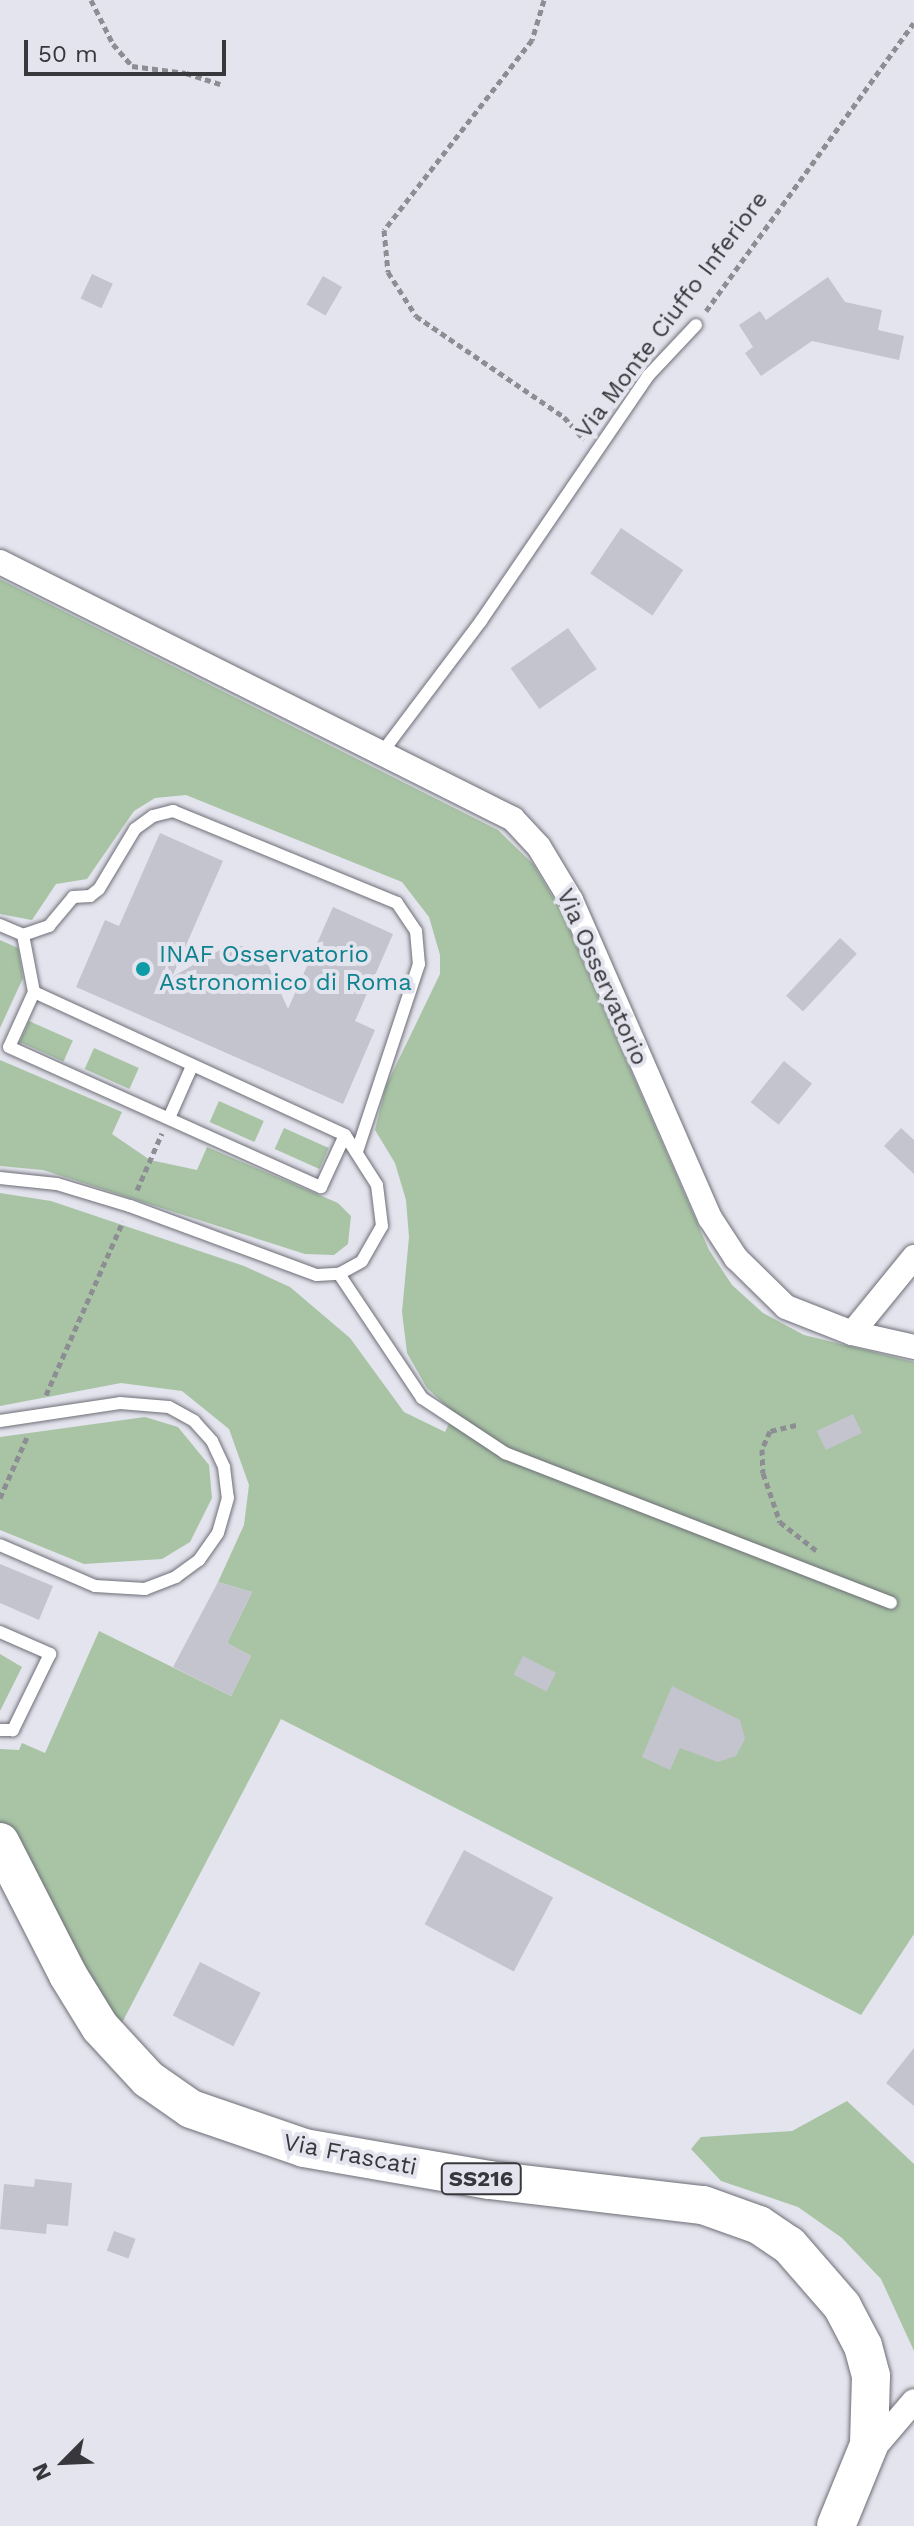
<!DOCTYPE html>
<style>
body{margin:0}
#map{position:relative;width:914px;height:2526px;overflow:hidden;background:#e3e4ed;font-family:"Work Sans",sans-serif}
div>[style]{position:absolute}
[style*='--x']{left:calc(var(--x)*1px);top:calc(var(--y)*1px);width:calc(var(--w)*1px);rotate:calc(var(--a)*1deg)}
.green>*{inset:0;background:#a8c4a5;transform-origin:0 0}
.building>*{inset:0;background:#c4c4ce;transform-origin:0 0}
.path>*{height:5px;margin-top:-2.5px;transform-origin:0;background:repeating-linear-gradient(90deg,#8d8d94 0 6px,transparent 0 10px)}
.roads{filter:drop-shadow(0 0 2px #6e6e77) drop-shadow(0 0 2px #6e6e77)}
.service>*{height:12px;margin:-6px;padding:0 6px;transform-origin:6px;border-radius:6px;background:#fff}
.minor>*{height:24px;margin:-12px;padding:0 12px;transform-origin:12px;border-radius:12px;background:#fff}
.primary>*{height:38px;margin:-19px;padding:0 19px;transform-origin:19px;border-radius:19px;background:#fff}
.dots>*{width:22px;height:22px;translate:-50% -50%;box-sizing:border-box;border:4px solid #e3e4ed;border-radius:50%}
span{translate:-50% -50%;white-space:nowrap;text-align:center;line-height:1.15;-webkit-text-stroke:8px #e3e4ed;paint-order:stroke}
.shield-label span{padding:2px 6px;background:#e3e4ed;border:2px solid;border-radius:6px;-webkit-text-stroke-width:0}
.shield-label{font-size:22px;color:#38383c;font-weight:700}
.street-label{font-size:24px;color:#38383c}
.culture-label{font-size:24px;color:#0d838f}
.left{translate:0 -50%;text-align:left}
.north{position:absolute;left:24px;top:2422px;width:80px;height:80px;-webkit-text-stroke:6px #e3e4ed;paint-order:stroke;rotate:246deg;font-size:22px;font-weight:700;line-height:32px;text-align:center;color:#38383c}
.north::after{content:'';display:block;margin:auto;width:28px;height:36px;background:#38383c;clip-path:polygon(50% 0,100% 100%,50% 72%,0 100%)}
.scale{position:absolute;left:24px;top:40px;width:202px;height:36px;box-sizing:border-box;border:4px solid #38383c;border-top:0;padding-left:10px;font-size:24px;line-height:28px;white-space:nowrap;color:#38383c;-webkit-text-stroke:6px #e3e4ed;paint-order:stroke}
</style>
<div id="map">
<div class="green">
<div style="clip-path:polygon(0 579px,498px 830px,533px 864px,560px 909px,709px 1250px,732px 1285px,763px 1313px,804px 1335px,914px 1362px,914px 1934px,861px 2015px,281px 1719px,114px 2038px,0 1824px,0 1749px,19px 1750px,22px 1743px,45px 1753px,99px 1631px,231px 1696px,251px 1656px,227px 1643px,252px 1592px,218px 1582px,244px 1525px,249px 1485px,229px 1429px,182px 1391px,121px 1383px,0 1406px,0 1193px,51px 1201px,244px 1266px,290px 1287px,350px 1338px,404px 1412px,445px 1432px,454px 1413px,427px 1388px,407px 1353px,402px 1312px,409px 1237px,406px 1200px,395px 1163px,375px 1130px,386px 1086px,440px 974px,440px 955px,429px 917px,402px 882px,186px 795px,155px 798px,134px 811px,87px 879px,56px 884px,32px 920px,0 914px)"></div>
<div style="clip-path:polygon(0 940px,18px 948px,23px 978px,0 1028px)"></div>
<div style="left:29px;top:1021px;width:48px;height:23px;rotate:24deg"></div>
<div style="left:94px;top:1048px;width:49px;height:23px;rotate:24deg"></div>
<div style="clip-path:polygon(0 1060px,122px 1112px,112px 1134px,150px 1160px,197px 1170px,207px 1147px,338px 1203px,351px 1216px,348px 1244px,334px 1255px,305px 1254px,43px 1170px,0 1166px)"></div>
<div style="left:219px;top:1101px;width:49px;height:23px;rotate:24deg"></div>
<div style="left:284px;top:1128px;width:49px;height:23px;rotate:24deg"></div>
<div style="clip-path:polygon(145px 1417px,178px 1427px,209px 1465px,212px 1498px,190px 1542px,162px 1559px,84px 1564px,0 1530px,0 1437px)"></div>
<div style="clip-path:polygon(0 1654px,22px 1667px,0 1711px)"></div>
<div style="clip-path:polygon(847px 2101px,914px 2164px,914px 2351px,881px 2279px,842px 2238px,798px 2207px,721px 2181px,691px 2149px,701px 2137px,792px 2131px)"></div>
</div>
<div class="building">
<div style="left:92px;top:274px;width:23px;height:27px;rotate:25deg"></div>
<div style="left:323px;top:276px;width:22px;height:33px;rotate:30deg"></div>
<div style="clip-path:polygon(828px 277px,845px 302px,882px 310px,878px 330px,904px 336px,899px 360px,812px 341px,761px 376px,745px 353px,753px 347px,739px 325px,760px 311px,766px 320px)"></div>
<div style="left:621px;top:528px;width:75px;height:55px;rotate:34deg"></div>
<div style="left:568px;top:628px;width:50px;height:70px;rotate:55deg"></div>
<div style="clip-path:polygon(160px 833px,223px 861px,172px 977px,227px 946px,248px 946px,265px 958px,288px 1009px,333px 907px,393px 934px,355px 1021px,375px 1030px,343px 1104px,76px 987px,105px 920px,119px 926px)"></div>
<div style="left:840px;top:938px;width:23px;height:79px;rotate:43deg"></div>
<div style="left:784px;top:1061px;width:36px;height:53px;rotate:39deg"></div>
<div style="clip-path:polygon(901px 1128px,914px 1140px,914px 1174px,884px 1146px)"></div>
<div style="left:853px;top:1414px;width:21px;height:40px;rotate:65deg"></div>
<div style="clip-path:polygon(0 1564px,53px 1586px,39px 1620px,0 1603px)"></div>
<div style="clip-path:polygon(218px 1582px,252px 1592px,227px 1643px,251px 1656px,231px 1696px,173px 1667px)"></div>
<div style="left:523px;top:1656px;width:37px;height:21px;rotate:27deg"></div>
<div style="clip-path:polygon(672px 1686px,740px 1720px,745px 1739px,736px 1756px,718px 1762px,680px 1748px,670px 1770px,642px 1757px)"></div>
<div style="left:464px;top:1850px;width:101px;height:84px;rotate:28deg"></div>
<div style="left:200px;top:1962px;width:68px;height:60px;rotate:27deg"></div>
<div style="clip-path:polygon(914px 2048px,914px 2106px,886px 2083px)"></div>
<div style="clip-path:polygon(35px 2179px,72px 2183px,68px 2226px,47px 2224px,46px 2234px,0 2229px,4px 2184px,34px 2187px)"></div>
<div style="left:114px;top:2231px;width:23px;height:21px;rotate:20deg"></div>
</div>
<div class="path">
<div style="--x:91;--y:0;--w:49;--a:63.4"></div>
<div style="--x:113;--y:44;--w:29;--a:49"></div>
<div style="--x:132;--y:66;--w:54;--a:7.4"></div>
<div style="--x:186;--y:73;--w:36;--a:18"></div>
<div style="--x:544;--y:0;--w:42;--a:106.7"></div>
<div style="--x:532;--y:40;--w:241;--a:127.9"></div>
<div style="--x:384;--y:230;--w:42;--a:84.6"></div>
<div style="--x:388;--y:272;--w:52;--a:57.5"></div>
<div style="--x:416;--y:316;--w:179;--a:34.3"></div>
<div style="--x:564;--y:417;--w:30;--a:48"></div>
<div style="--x:706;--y:311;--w:355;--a:-54.2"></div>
<div style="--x:137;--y:1190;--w:62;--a:-66.3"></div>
<div style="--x:46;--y:1395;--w:190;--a:-66.1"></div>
<div style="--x:796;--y:1425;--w:27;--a:167"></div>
<div style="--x:770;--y:1431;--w:20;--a:114"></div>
<div style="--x:762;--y:1449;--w:24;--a:88"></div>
<div style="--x:763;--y:1473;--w:52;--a:70.9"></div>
<div style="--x:780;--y:1522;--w:47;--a:38.1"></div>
<div style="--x:0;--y:1498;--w:67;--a:-66.1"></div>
</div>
<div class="roads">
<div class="service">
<div style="--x:383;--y:751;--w:163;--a:-53"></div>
<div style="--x:481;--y:621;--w:297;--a:-55.7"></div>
<div style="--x:648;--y:376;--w:70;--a:-46.7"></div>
<div style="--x:0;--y:925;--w:25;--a:23"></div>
<div style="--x:23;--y:935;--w:28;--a:-19"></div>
<div style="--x:49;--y:926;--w:38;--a:-50"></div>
<div style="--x:73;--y:897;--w:17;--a:-3"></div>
<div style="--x:90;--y:896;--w:11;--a:-38"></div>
<div style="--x:99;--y:889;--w:70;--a:-59"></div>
<div style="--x:135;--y:829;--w:22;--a:-36"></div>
<div style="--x:153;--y:816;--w:21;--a:-14"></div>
<div style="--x:173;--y:811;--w:242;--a:22.3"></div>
<div style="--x:397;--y:903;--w:34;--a:56"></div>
<div style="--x:416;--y:931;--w:33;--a:85"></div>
<div style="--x:419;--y:964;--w:197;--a:108.3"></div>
<div style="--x:23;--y:935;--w:58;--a:79.1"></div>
<div style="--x:34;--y:992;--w:60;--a:114.4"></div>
<div style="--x:9;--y:1047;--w:342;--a:24.2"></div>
<div style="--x:321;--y:1187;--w:57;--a:-65.2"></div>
<div style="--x:169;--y:1118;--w:57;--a:-66.1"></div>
<div style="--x:0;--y:1178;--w:57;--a:6"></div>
<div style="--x:57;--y:1184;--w:76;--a:16.8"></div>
<div style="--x:130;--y:1206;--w:199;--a:20.3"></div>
<div style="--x:317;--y:1275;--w:22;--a:-3"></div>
<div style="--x:339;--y:1274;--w:26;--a:-29"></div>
<div style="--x:362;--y:1261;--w:40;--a:-60.3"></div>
<div style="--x:382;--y:1226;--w:41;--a:-97"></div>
<div style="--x:377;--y:1185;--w:59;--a:-122.6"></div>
<div style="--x:345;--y:1135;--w:342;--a:-155.3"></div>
<div style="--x:339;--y:1274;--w:149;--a:56.2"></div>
<div style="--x:422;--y:1398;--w:100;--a:33.5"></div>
<div style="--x:505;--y:1453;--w:414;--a:21.2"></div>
<div style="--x:0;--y:1421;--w:121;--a:-8.5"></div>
<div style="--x:120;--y:1403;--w:49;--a:4.7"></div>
<div style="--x:169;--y:1407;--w:29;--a:29"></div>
<div style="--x:194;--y:1421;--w:27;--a:48"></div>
<div style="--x:212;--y:1441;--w:29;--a:65"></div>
<div style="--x:224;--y:1467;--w:31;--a:83"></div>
<div style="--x:228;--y:1498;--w:36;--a:106"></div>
<div style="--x:218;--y:1533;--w:33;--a:125"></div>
<div style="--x:199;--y:1560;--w:29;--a:144"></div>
<div style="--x:176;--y:1577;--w:33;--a:159"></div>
<div style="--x:145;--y:1589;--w:50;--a:-176.6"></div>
<div style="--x:95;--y:1586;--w:103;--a:-156.7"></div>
<div style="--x:0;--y:1632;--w:55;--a:23.7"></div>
<div style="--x:50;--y:1654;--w:85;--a:116"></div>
<div style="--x:13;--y:1730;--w:13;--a:180"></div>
</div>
<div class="minor">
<div style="--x:0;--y:562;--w:574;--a:26.61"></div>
<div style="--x:513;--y:819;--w:38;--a:47"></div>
<div style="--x:539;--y:847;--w:62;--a:58.9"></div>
<div style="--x:571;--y:900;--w:347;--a:66.4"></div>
<div style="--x:710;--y:1218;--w:48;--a:57"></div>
<div style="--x:736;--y:1258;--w:70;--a:44.4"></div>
<div style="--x:786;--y:1307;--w:71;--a:21.5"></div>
<div style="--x:852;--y:1333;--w:64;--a:12.7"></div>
<div style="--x:852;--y:1333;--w:98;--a:-50.8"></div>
<div style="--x:867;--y:2456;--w:72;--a:-49.5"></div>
</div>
<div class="primary">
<div style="--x:0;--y:1842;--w:149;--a:62.9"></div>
<div style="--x:68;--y:1975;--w:61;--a:58.4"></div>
<div style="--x:100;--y:2027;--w:71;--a:47.3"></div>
<div style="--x:148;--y:2079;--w:52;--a:34.9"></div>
<div style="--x:191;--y:2109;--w:120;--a:19"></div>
<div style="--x:304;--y:2148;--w:188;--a:9.8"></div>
<div style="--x:489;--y:2180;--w:215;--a:6.7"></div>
<div style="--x:703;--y:2205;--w:59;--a:19.7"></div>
<div style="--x:759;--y:2225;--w:36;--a:34"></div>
<div style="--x:789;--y:2245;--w:81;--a:49"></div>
<div style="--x:842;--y:2306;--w:45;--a:62.3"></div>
<div style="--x:863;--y:2346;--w:31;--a:75"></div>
<div style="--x:871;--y:2376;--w:69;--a:91.7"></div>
<div style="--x:869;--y:2445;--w:87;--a:112.2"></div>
</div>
</div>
<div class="dots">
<div style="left:143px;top:969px;background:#0f9aa8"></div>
</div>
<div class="shield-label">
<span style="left:481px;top:2179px">SS216</span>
</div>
<div class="street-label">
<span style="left:672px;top:315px;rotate:-53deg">Via Monte Ciuffo Inferiore</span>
<span style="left:602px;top:977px;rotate:66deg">Via Osservatorio</span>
<span style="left:350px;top:2155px;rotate:11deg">Via Frascati</span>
</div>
<div class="culture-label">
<span class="left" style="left:159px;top:969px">INAF Osservatorio<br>Astronomico di Roma</span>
</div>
<div class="north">N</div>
<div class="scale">50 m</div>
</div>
